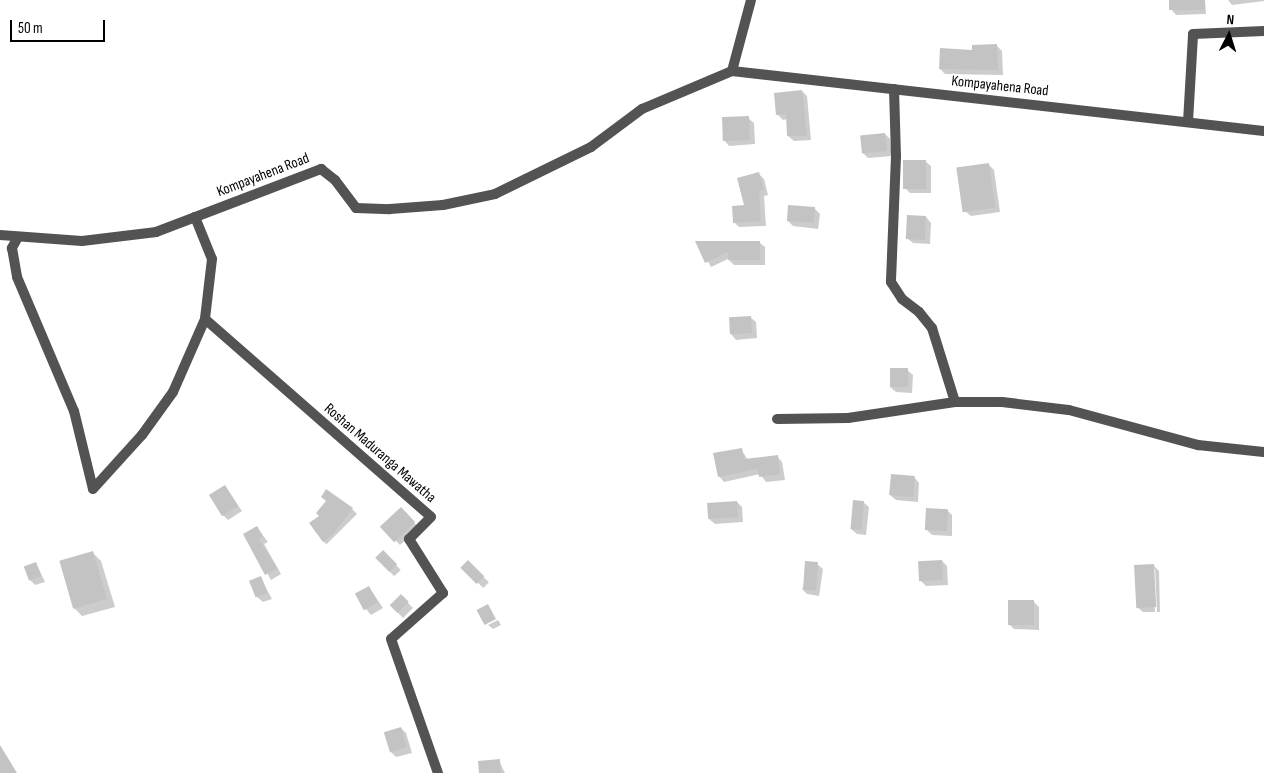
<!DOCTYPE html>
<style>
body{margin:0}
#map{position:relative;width:1264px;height:773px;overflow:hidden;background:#fff;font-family:"Sofia Sans Condensed",sans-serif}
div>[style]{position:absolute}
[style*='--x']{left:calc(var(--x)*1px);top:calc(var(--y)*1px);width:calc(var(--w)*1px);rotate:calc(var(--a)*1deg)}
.shadow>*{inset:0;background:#0003;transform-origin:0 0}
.building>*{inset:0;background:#c3c3c3;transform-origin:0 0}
.street>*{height:10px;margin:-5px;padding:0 5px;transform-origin:5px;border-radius:5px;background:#535353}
span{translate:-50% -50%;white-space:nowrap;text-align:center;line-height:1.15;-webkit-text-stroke:4px #fff;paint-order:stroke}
.street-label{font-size:15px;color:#000}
.north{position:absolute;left:1204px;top:10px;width:50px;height:50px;-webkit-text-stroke:4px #fff;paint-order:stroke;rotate:5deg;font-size:14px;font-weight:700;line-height:20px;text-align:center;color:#000}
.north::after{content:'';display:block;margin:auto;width:18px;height:22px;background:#000;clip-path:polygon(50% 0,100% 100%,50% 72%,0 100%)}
.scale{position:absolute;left:10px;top:20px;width:95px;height:22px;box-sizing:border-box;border:2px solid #000;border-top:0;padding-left:6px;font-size:15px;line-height:18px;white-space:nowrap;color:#000;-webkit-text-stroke:4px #fff;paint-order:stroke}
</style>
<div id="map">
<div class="shadow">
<div style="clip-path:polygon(1171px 0,1205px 0,1206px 14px,1176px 15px,1171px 9px)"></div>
<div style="clip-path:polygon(1228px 0,1264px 0,1264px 1px,1232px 5px)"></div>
<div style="clip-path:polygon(997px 46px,1002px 51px,1003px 75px,945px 74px,940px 69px,973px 52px)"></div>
<div style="clip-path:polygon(802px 91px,807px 96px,811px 140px,794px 141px,788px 136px,788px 119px,783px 120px,777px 114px)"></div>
<div style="clip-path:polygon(748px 118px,754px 123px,755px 144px,729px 146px,724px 140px)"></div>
<div style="clip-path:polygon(885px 134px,890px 139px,892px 156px,868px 158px,863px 153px)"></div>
<div style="clip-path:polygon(925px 161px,931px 166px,931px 193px,910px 193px,905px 188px)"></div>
<div style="clip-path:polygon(988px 164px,994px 170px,1000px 212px,971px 216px,965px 211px)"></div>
<div style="clip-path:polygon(759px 174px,764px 179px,768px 195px,764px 196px,766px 226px,739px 227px,734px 222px,746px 206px)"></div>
<div style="clip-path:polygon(814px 208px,820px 214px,818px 229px,793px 226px,788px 221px)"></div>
<div style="clip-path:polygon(926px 217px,931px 223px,930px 244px,913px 243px,907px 238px)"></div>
<div style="clip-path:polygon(697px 242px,759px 242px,765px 247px,765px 265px,734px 265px,728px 259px,711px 267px)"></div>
<div style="clip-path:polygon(750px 317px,756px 322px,757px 338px,736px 340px,731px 334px)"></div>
<div style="clip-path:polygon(907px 370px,913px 375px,912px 393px,896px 392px,890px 387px)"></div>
<div style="clip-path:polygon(741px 449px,748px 460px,777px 456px,782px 462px,785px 480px,766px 482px,760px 474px,724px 482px,719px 476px)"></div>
<div style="clip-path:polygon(914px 477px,919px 483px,918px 502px,896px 500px,890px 495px)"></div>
<div style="clip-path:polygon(225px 486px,242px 511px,228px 520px,223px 515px)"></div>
<div style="clip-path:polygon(737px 502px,742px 507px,743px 522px,715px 524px,709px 519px)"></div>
<div style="clip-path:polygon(863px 502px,869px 507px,866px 535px,857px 534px,851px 529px)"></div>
<div style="left:352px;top:509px;width:7px;height:43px;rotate:45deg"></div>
<div style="clip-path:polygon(947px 510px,952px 515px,952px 536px,932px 535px,927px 530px)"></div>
<div style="clip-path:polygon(406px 514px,419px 528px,400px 545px,381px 526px)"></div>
<div style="clip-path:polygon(257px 528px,268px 542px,264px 544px,281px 574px,271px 580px,245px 535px)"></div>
<div style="left:383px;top:551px;width:26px;height:9px;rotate:47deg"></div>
<div style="clip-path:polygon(93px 553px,101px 561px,115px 607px,82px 616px,74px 608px,61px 562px)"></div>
<div style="clip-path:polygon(942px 561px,947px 566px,948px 585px,926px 586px,920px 580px)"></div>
<div style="left:468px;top:562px;width:29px;height:8px;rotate:44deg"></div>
<div style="clip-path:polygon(36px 563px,45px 582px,35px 585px,30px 580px)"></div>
<div style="clip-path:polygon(817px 564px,823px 569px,819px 596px,807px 594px,802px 589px)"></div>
<div style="clip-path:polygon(1154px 566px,1159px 571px,1160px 612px,1157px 612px,1155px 569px,1153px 569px,1155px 612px,1143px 612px,1137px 607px)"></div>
<div style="clip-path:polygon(260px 577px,272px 599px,263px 602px,257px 597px)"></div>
<div style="clip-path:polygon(369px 587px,383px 608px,371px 615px,366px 609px)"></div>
<div style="left:401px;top:596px;width:17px;height:14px;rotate:45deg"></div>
<div style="clip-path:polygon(1034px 602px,1039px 607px,1039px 630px,1014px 629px,1009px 624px)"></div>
<div style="clip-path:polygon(498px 620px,501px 625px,493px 629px,488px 625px)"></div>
<div style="clip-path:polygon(401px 728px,406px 733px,412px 753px,396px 757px,391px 752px)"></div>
<div style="clip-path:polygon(499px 761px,505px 773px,480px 773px)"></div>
</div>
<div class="building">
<div style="left:1169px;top:0;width:36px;height:10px"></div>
<div style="clip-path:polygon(997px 44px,998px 70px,939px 69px,940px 48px,972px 50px,972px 45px)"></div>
<div style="clip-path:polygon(802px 90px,807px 136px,787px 136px,786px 114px,776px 115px,774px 93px)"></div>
<div style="left:749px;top:116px;width:24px;height:27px;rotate:88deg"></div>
<div style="left:885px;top:133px;width:18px;height:25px;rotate:84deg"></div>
<div style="left:903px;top:160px;width:23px;height:29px"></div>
<div style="left:989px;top:163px;width:45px;height:33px;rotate:82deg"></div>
<div style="clip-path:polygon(759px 172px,764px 190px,759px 191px,761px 221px,733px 223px,732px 206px,744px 205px,737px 178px)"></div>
<div style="left:788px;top:205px;width:27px;height:16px;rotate:4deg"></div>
<div style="left:907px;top:215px;width:19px;height:24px;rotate:3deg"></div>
<div style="clip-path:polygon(695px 241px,760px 241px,760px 260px,728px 260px,728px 252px,705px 263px)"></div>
<div style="left:751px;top:316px;width:17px;height:22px;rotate:87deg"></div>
<div style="left:890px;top:368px;width:18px;height:19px"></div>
<div style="clip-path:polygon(742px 448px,744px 459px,778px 455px,780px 474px,759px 477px,758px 469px,718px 477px,713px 453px)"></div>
<div style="left:891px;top:474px;width:24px;height:21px;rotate:5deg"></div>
<div style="left:225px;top:485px;width:25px;height:19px;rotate:58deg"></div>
<div style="clip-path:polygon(326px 489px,353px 508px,334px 533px,323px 542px,309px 523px,319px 516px,316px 513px,326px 501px,321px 497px)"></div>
<div style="left:853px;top:500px;width:11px;height:29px;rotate:5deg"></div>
<div style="left:737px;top:501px;width:16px;height:30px;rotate:86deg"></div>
<div style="left:401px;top:507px;width:21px;height:29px;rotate:47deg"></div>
<div style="left:926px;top:508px;width:22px;height:22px;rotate:3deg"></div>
<div style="clip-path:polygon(257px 526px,263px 536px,259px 539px,277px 568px,265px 575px,243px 534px)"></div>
<div style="left:383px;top:550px;width:20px;height:11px;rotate:45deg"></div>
<div style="left:93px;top:551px;width:50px;height:35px;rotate:74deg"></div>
<div style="left:468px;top:560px;width:23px;height:11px;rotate:45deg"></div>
<div style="left:942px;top:560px;width:20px;height:24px;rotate:87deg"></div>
<div style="left:805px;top:561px;width:13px;height:29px;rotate:4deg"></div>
<div style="left:36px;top:562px;width:15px;height:13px;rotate:70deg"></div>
<div style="left:1154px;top:564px;width:43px;height:20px;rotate:87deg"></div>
<div style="left:261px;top:576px;width:18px;height:13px;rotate:68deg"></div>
<div style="left:369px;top:586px;width:19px;height:16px;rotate:62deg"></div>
<div style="left:401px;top:594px;width:11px;height:16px;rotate:45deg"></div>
<div style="left:1008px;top:600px;width:26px;height:25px"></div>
<div style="left:488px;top:604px;width:17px;height:13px;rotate:62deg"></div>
<div style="left:401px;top:727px;width:21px;height:18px;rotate:73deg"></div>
<div style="clip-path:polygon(0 745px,17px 773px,0 773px)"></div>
<div style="clip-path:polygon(500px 759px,501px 773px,479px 773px,478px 761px)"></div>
</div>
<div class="street">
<div style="--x:732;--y:71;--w:535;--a:6.43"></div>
<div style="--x:894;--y:89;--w:67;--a:88.3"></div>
<div style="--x:896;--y:156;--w:126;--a:92.3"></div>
<div style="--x:891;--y:282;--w:20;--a:57"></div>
<div style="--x:902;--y:299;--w:21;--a:37"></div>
<div style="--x:919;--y:312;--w:21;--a:51"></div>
<div style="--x:932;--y:328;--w:77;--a:72.7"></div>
<div style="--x:1188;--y:122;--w:88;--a:-86.7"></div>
<div style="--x:1193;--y:34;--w:71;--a:-2.4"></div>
<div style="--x:195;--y:217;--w:45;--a:68"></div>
<div style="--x:212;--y:259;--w:60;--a:96.7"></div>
<div style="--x:205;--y:319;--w:300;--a:41.2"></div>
<div style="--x:431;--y:517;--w:31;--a:135"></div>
<div style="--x:409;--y:539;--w:64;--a:57.8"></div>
<div style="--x:443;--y:593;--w:69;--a:138.5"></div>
<div style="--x:391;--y:639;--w:142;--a:70.7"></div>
<div style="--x:0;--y:235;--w:82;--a:4.2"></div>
<div style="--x:82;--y:241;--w:75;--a:-6.9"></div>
<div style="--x:156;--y:232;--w:177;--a:-20.9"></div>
<div style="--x:321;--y:169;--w:18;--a:38"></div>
<div style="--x:335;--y:180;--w:35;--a:53"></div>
<div style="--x:356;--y:208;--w:34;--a:2"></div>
<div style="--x:390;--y:209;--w:53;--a:-4.3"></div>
<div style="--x:443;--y:205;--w:53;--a:-11.9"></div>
<div style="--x:495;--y:194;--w:107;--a:-26.1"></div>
<div style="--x:591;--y:147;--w:64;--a:-36.7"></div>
<div style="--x:642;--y:109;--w:98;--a:-22.9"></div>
<div style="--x:732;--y:71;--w:73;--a:-75"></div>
<div style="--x:18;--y:237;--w:13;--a:119"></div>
<div style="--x:12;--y:248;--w:29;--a:80"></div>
<div style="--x:17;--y:277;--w:146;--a:67"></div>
<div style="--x:74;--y:411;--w:80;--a:76.3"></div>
<div style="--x:93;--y:489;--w:73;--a:-47.8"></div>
<div style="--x:142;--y:435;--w:53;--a:-54.2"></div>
<div style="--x:173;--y:392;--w:80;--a:-66.3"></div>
<div style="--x:777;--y:419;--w:71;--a:-0.8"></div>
<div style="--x:848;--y:418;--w:108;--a:-8.5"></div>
<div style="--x:955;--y:402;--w:47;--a:0"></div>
<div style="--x:1002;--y:402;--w:67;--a:6.8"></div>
<div style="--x:1069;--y:410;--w:134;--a:15.2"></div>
<div style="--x:1198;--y:445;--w:66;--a:6.1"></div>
</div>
<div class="street-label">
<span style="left:1000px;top:86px;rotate:6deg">Kompayahena Road</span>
<span style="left:263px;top:175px;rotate:-21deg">Kompayahena Road</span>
<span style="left:380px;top:453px;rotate:41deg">Roshan Maduranga Mawatha</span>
</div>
<div class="north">N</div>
<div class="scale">50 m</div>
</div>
